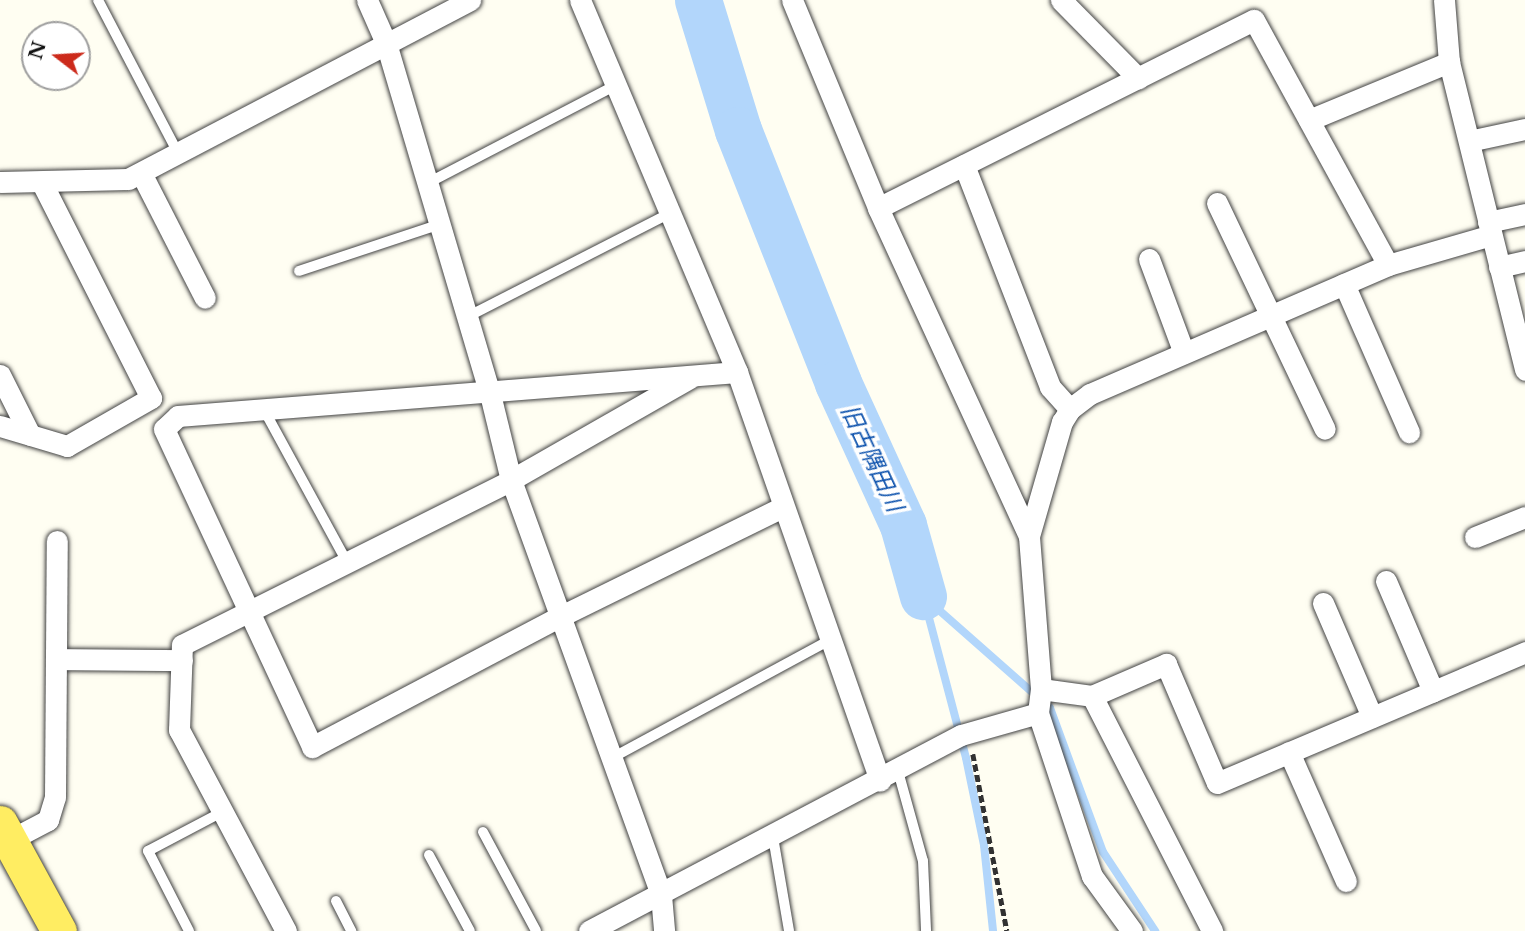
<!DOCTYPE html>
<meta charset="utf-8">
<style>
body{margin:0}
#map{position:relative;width:1525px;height:931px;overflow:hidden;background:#fffef2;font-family:"Libre Baskerville","Noto Sans JP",serif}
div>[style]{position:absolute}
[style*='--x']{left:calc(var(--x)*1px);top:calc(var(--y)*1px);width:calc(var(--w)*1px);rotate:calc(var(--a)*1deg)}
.stream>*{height:8px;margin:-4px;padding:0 4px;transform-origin:4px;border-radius:4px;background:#b2d6fb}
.river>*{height:47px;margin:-23.5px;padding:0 23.5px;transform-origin:23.5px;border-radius:23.5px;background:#b2d6fb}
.path>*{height:4.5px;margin-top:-2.25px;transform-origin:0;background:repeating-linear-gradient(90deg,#323232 0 7px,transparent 0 10.5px)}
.roads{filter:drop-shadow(0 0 2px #434343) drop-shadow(0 0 2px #434343)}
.lane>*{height:10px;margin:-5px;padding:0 5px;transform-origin:5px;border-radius:5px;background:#fff}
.street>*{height:21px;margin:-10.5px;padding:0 10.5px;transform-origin:10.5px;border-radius:10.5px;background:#fff}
.primary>*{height:35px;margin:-17.5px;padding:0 17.5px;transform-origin:17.5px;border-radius:17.5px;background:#ffed62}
span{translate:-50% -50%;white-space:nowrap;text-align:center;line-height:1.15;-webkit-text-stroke:7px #fff;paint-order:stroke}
.water-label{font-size:23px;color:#0d52ad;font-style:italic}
.north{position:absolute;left:21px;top:21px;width:70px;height:70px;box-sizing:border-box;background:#fff;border:2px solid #9f9f9f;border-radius:50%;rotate:287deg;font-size:19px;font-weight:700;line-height:28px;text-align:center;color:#101010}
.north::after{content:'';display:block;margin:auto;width:24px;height:32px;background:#cc2a1b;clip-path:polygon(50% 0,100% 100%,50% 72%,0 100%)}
</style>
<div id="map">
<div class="stream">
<div style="--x:923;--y:596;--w:169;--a:41.4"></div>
<div style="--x:1050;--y:708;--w:153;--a:69.8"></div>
<div style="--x:1103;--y:852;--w:95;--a:56.6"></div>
<div style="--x:924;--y:599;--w:164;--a:75.2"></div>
<div style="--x:966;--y:758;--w:89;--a:78.3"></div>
<div style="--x:984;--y:845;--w:86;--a:84"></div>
</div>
<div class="river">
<div style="--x:698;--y:0;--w:136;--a:72.9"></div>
<div style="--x:738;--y:130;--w:272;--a:68.4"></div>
<div style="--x:838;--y:383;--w:156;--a:65.4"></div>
<div style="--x:903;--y:525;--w:74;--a:74.3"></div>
</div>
<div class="path">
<div style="--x:973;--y:754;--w:180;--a:79.1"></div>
</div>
<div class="roads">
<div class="lane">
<div style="--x:98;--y:0;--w:173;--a:62.4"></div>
<div style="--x:428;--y:183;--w:212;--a:-27.5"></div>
<div style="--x:299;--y:271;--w:149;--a:-18.4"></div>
<div style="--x:467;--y:317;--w:228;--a:-27.1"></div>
<div style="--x:263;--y:408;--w:178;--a:61.4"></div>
<div style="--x:610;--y:759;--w:250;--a:-28.4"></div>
<div style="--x:898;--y:771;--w:93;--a:74.5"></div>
<div style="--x:923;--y:861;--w:70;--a:87.5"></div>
<div style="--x:483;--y:832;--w:112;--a:61.8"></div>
<div style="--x:773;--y:837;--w:95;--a:80.3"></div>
<div style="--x:429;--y:855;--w:86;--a:61.7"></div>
<div style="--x:336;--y:901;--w:34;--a:63"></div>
<div style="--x:189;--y:931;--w:90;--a:-117.1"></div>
<div style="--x:148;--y:851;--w:84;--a:-27.8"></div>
</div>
<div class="street">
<div style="--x:367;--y:0;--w:47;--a:66.2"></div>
<div style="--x:386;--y:43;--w:362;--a:73.5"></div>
<div style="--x:489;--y:390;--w:93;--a:76.3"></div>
<div style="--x:511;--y:480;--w:441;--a:70.1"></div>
<div style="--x:661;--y:895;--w:36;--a:85"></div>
<div style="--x:580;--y:0;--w:404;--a:67.1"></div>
<div style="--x:737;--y:372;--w:433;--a:70.7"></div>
<div style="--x:792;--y:0;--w:225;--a:67.5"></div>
<div style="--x:878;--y:208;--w:361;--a:65.3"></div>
<div style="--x:1061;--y:0;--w:110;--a:45.4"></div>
<div style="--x:1444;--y:0;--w:62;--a:85.4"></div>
<div style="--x:1449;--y:62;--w:317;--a:76.1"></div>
<div style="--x:1309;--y:120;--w:152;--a:-22.5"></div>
<div style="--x:1469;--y:141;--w:57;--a:-12.1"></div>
<div style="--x:964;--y:165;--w:238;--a:68.8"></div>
<div style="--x:1050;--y:387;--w:30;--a:48"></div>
<div style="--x:141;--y:173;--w:140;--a:62.9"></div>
<div style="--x:0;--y:182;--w:128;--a:-1.3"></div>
<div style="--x:128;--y:179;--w:386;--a:-27.6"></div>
<div style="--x:1217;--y:203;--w:250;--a:64.5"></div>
<div style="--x:878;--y:208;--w:420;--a:-26.6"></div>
<div style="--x:1254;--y:20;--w:279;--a:61.3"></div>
<div style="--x:1488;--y:222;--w:38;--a:-12"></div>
<div style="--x:1149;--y:259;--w:100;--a:69.6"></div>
<div style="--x:1499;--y:267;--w:27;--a:-13"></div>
<div style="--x:1344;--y:284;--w:162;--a:66.3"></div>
<div style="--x:737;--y:372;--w:561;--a:175.5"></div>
<div style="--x:178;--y:416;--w:19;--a:137"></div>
<div style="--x:164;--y:429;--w:351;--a:65"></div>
<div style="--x:312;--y:747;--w:277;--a:-27.8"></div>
<div style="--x:557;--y:618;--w:252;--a:-26.2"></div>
<div style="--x:0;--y:375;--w:67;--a:63.4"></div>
<div style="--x:0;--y:426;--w:70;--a:16.6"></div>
<div style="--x:67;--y:446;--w:97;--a:-29.7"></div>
<div style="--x:151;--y:398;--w:241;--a:-116.9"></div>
<div style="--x:1475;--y:537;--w:54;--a:-21.8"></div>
<div style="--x:1386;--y:581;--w:120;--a:66.9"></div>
<div style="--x:1323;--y:603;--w:124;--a:66.7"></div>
<div style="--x:56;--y:659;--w:126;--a:0.5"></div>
<div style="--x:1041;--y:689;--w:153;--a:-94.5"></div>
<div style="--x:1029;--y:536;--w:119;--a:-73.9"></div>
<div style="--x:1062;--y:422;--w:15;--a:-58"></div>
<div style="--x:1070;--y:409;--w:25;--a:-37"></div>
<div style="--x:1090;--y:394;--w:325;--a:-23.4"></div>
<div style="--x:1388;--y:265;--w:107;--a:-16.2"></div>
<div style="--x:1092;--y:696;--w:264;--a:62.9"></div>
<div style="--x:1038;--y:713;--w:172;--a:71.7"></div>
<div style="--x:1092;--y:876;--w:68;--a:54"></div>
<div style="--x:1289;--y:752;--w:141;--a:66.2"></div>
<div style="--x:10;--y:840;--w:43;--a:-27.8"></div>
<div style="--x:48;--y:820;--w:24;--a:-73"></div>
<div style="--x:55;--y:797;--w:256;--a:-89.6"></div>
<div style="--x:286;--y:931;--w:228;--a:-118"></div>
<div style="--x:179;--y:730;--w:85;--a:-88"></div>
<div style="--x:182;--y:645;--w:368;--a:-26.6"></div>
<div style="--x:511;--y:480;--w:206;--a:-29.7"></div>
<div style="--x:589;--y:931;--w:420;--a:-27.8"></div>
<div style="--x:961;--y:735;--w:80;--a:-15.9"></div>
<div style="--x:1038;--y:713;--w:24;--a:-83"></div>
<div style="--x:1041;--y:689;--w:51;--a:7.8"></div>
<div style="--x:1092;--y:696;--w:81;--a:-23.4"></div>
<div style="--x:1166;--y:664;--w:129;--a:66.8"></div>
<div style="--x:1217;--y:783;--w:335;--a:-23"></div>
</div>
<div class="primary">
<div style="--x:0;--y:823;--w:123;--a:61.4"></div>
</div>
</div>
<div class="water-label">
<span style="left:872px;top:458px;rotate:65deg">旧古隅田川</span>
</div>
<div class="north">N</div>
</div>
